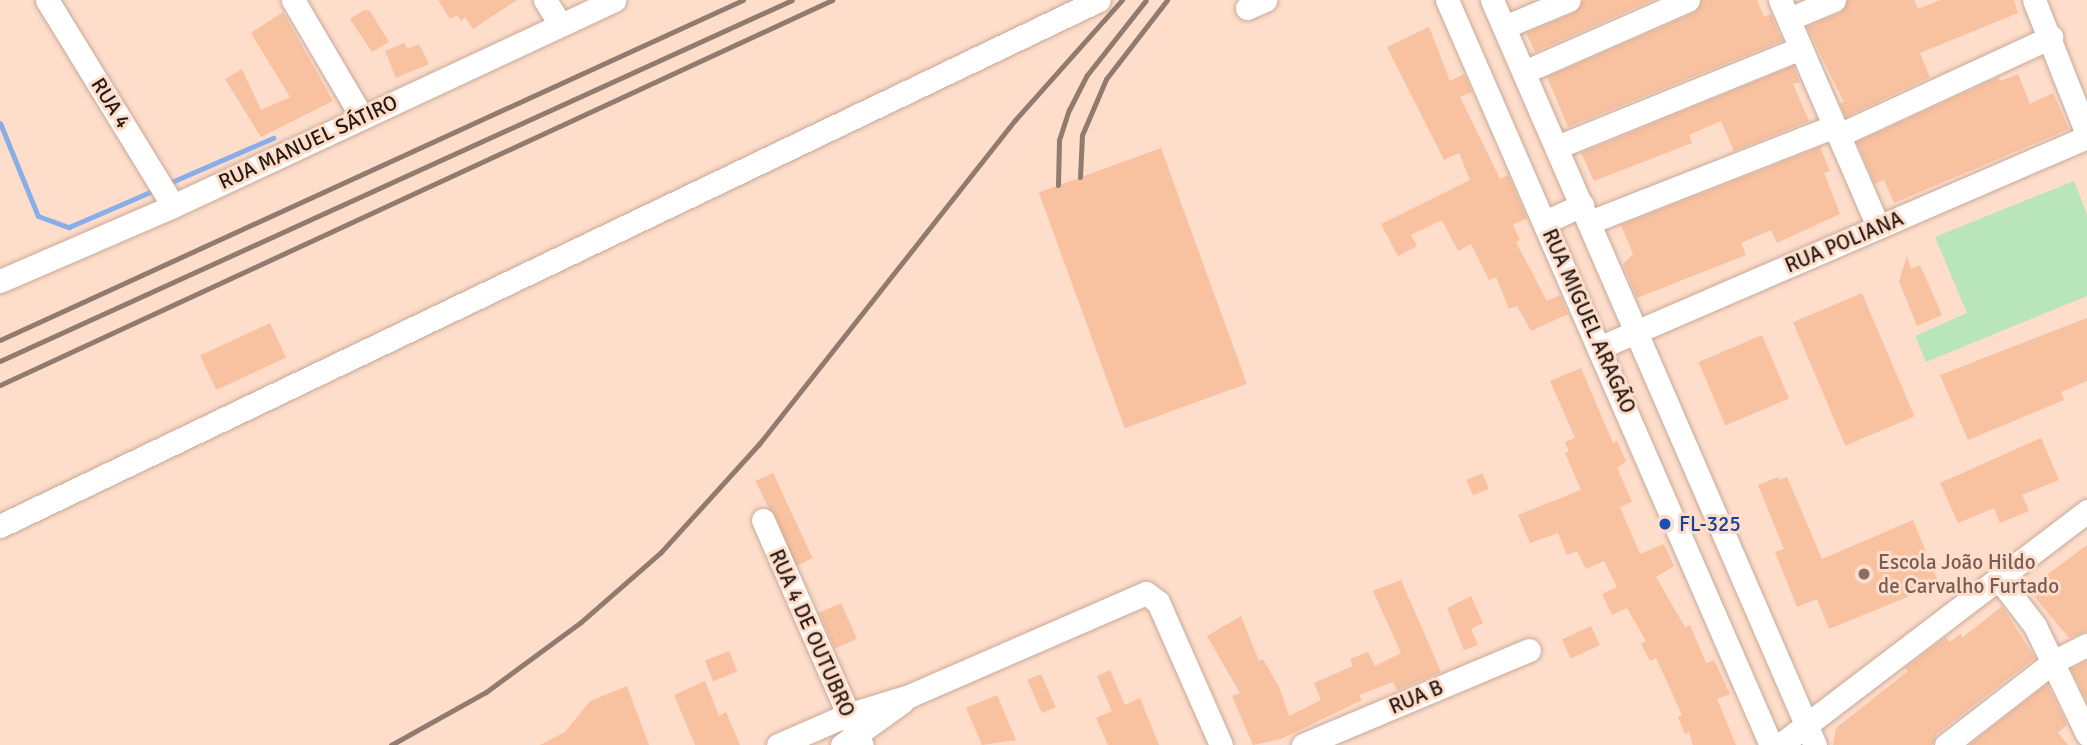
<!DOCTYPE html>
<meta charset="utf-8">
<style>
body{margin:0}
#map{position:relative;width:2087px;height:745px;overflow:hidden;background:#feddcb;font-family:Signika,sans-serif}
div>[style]{position:absolute}
[style*='--x']{left:calc(var(--x)*1px);top:calc(var(--y)*1px);width:calc(var(--w)*1px);rotate:calc(var(--a)*1deg)}
.green>*{inset:0;background:#b9e5bb}
.stream>*{height:5px;margin:-2.5px;padding:0 2.5px;transform-origin:2.5px;border-radius:2.5px;background:#89ade9}
.building>*{inset:0;background:#f8c1a0;transform-origin:0 0}
.roads{filter:drop-shadow(0 0 2px #c8a997) drop-shadow(0 0 2px #c8a997)}
.minor>*{height:23px;margin:-11.5px;padding:0 11.5px;transform-origin:11.5px;border-radius:11.5px;background:#fff}
.rail>*{height:5px;margin:-2.5px;padding:0 2.5px;transform-origin:2.5px;border-radius:2.5px;background:#917b6f}
.dots>*{width:19px;height:19px;translate:-50% -50%;box-sizing:border-box;border:4px solid #feddcb;border-radius:50%}
span{translate:-50% -50%;white-space:nowrap;text-align:center;line-height:1.15;-webkit-text-stroke:6px #feddcb;paint-order:stroke}
.street-label{font-size:21px;color:#261b14}
.transit-label{font-size:21px;color:#164399}
.left{translate:0 -50%;text-align:left}
.education-label{font-size:21px;color:#785e54}
</style>
<div id="map">
<div class="green">
<div style="clip-path:polygon(2074px 181px,2087px 215px,2087px 296px,1926px 362px,1915px 336px,1967px 313px,1935px 237px)"></div>
</div>
<div class="stream">
<div style="--x:0;--y:123;--w:100;--a:67.8"></div>
<div style="--x:38;--y:216;--w:33;--a:20"></div>
<div style="--x:69;--y:227;--w:94;--a:-23.3"></div>
<div style="--x:167;--y:184;--w:116;--a:-23.5"></div>
</div>
<div class="building">
<div style="clip-path:polygon(438px 0,517px 0,473px 29px,465px 17px,461px 21px,457px 15px,450px 19px)"></div>
<div style="clip-path:polygon(1583px 0,1653px 0,1535px 52px,1526px 33px,1574px 13px)"></div>
<div style="clip-path:polygon(1702px 0,1757px 0,1764px 17px,1771px 14px,1782px 41px,1568px 127px,1547px 77px,1694px 13px)"></div>
<div style="clip-path:polygon(1848px 0,1914px 0,1918px 9px,1940px 0,2014px 0,2018px 13px,1920px 53px,1930px 77px,1846px 117px,1840px 104px,1844px 102px,1807px 27px,1840px 13px)"></div>
<div style="clip-path:polygon(364px 10px,370px 11px,389px 42px,372px 52px,350px 19px)"></div>
<div style="clip-path:polygon(283px 12px,333px 101px,261px 137px,225px 79px,242px 69px,261px 110px,290px 97px,251px 33px)"></div>
<div style="clip-path:polygon(1429px 27px,1450px 81px,1464px 74px,1472px 92px,1460px 97px,1500px 179px,1508px 175px,1527px 218px,1513px 225px,1520px 240px,1516px 242px,1547px 301px,1560px 295px,1568px 314px,1531px 331px,1517px 306px,1509px 309px,1496px 277px,1489px 280px,1471px 244px,1458px 251px,1442px 220px,1411px 235px,1417px 246px,1398px 256px,1381px 224px,1470px 180px,1459px 153px,1444px 160px,1387px 47px)"></div>
<div style="clip-path:polygon(404px 43px,408px 49px,419px 44px,429px 64px,396px 78px,385px 51px)"></div>
<div style="clip-path:polygon(1793px 66px,1800px 82px,1793px 84px,1809px 121px,1734px 151px,1721px 121px,1689px 135px,1692px 143px,1594px 181px,1581px 153px)"></div>
<div style="clip-path:polygon(2018px 74px,2030px 104px,2053px 93px,2069px 129px,1894px 203px,1884px 180px,1875px 184px,1857px 142px,1999px 77px,2000px 81px)"></div>
<div style="clip-path:polygon(1820px 147px,1830px 171px,1824px 173px,1840px 214px,1777px 243px,1771px 230px,1741px 243px,1746px 255px,1637px 298px,1623px 264px,1633px 254px,1621px 225px)"></div>
<div style="left:1161px;top:148px;width:251px;height:130px;rotate:70deg"></div>
<div style="clip-path:polygon(1907px 256px,1911px 269px,1920px 265px,1942px 315px,1917px 326px,1899px 281px)"></div>
<div style="left:1862px;top:293px;width:134px;height:75px;rotate:67deg"></div>
<div style="clip-path:polygon(2087px 318px,2087px 381px,2061px 392px,2064px 400px,1968px 440px,1940px 375px)"></div>
<div style="left:270px;top:323px;width:38px;height:77px;rotate:65deg"></div>
<div style="left:1762px;top:335px;width:69px;height:69px;rotate:67deg"></div>
<div style="clip-path:polygon(1581px 368px,1613px 443px,1617px 441px,1626px 461px,1617px 468px,1632px 502px,1620px 507px,1640px 554px,1664px 544px,1674px 566px,1656px 577px,1685px 627px,1690px 625px,1706px 663px,1714px 660px,1730px 694px,1717px 699px,1736px 745px,1693px 745px,1689px 732px,1685px 734px,1678px 717px,1682px 715px,1656px 658px,1650px 661px,1641px 644px,1646px 641px,1627px 608px,1612px 615px,1602px 594px,1617px 587px,1604px 561px,1586px 569px,1577px 551px,1567px 555px,1558px 533px,1530px 543px,1518px 515px,1581px 490px,1565px 453px,1569px 451px,1565px 442px,1575px 438px,1550px 381px)"></div>
<div style="clip-path:polygon(2041px 438px,2059px 480px,2022px 495px,2029px 511px,2000px 523px,1994px 508px,1958px 523px,1940px 483px)"></div>
<div style="left:773px;top:473px;width:94px;height:19px;rotate:65deg"></div>
<div style="left:1482px;top:473px;width:17px;height:17px;rotate:66deg"></div>
<div style="clip-path:polygon(1778px 477px,1779px 480px,1787px 477px,1822px 559px,1913px 520px,1939px 584px,1829px 629px,1817px 599px,1797px 607px,1775px 552px,1784px 549px,1758px 485px)"></div>
<div style="clip-path:polygon(2087px 545px,2087px 631px,2069px 638px,2028px 589px)"></div>
<div style="clip-path:polygon(1401px 580px,1441px 672px,1397px 690px,1393px 682px,1359px 695px,1362px 700px,1281px 739px,1253px 745px,1232px 696px,1240px 693px,1207px 636px,1241px 616px,1259px 661px,1263px 659px,1279px 687px,1289px 716px,1321px 700px,1314px 683px,1353px 666px,1350px 659px,1368px 652px,1375px 666px,1401px 653px,1373px 591px)"></div>
<div style="clip-path:polygon(1471px 596px,1483px 623px,1471px 629px,1478px 645px,1464px 650px,1447px 608px)"></div>
<div style="left:841px;top:603px;width:39px;height:24px;rotate:66deg"></div>
<div style="clip-path:polygon(2002px 606px,2035px 658px,1937px 734px,1932px 745px,1833px 745px,1836px 728px,1908px 671px,1905px 668px,1946px 637px,1949px 642px,1961px 634px,1962px 638px)"></div>
<div style="left:1591px;top:626px;width:21px;height:32px;rotate:65deg"></div>
<div style="left:729px;top:651px;width:22px;height:26px;rotate:68deg"></div>
<div style="clip-path:polygon(2087px 661px,2087px 702px,2071px 669px)"></div>
<div style="clip-path:polygon(1110px 670px,1125px 705px,1140px 698px,1159px 745px,1108px 745px,1096px 718px,1112px 711px,1097px 676px)"></div>
<div style="left:1041px;top:674px;width:36px;height:15px;rotate:66deg"></div>
<div style="clip-path:polygon(705px 681px,719px 716px,726px 712px,740px 745px,695px 745px,674px 695px)"></div>
<div style="clip-path:polygon(2047px 684px,2067px 725px,2058px 733px,2068px 745px,1969px 745px)"></div>
<div style="clip-path:polygon(627px 686px,649px 745px,540px 745px,565px 732px,590px 701px)"></div>
<div style="clip-path:polygon(997px 695px,1016px 740px,982px 745px,966px 708px)"></div>
</div>
<div class="roads">
<div class="minor">
<div style="--x:47;--y:0;--w:241;--a:58.5"></div>
<div style="--x:293;--y:0;--w:136;--a:59.5"></div>
<div style="--x:545;--y:0;--w:28;--a:58"></div>
<div style="--x:1447;--y:0;--w:812;--a:66.5"></div>
<div style="--x:1492;--y:0;--w:812;--a:66.56"></div>
<div style="--x:1780;--y:0;--w:247;--a:66.6"></div>
<div style="--x:2034;--y:0;--w:144;--a:68.4"></div>
<div style="--x:1247;--y:8;--w:20;--a:-24"></div>
<div style="--x:1789;--y:19;--w:49;--a:-22.9"></div>
<div style="--x:1504;--y:27;--w:70;--a:-22.6"></div>
<div style="--x:1524;--y:72;--w:179;--a:-23.7"></div>
<div style="--x:1839;--y:135;--w:234;--a:-24.8"></div>
<div style="--x:1557;--y:147;--w:263;--a:-22.1"></div>
<div style="--x:1545;--y:222;--w:41;--a:-24.7"></div>
<div style="--x:1590;--y:222;--w:263;--a:-21.4"></div>
<div style="--x:0;--y:281;--w:189;--a:-23.4"></div>
<div style="--x:173;--y:206;--w:487;--a:-25"></div>
<div style="--x:1601;--y:347;--w:529;--a:-23.37"></div>
<div style="--x:763;--y:520;--w:246;--a:66.3"></div>
<div style="--x:0;--y:526;--w:1218;--a:-25.58"></div>
<div style="--x:1999;--y:579;--w:59;--a:52.5"></div>
<div style="--x:2035;--y:626;--w:120;--a:64.3"></div>
<div style="--x:778;--y:745;--w:75;--a:-23.5"></div>
<div style="--x:847;--y:715;--w:65;--a:-17"></div>
<div style="--x:909;--y:696;--w:258;--a:-23.5"></div>
<div style="--x:1146;--y:593;--w:15;--a:37"></div>
<div style="--x:1158;--y:602;--w:156;--a:66.2"></div>
<div style="--x:842;--y:745;--w:74;--a:-35.6"></div>
<div style="--x:1303;--y:745;--w:245;--a:-22.8"></div>
<div style="--x:1780;--y:745;--w:386;--a:-37.3"></div>
<div style="--x:1946;--y:745;--w:135;--a:-37.8"></div>
<div style="--x:2053;--y:662;--w:38;--a:-27"></div>
</div>
</div>
<div class="rail">
<div style="--x:1080;--y:177;--w:42;--a:-87.3"></div>
<div style="--x:1082;--y:135;--w:61;--a:-66.8"></div>
<div style="--x:1106;--y:79;--w:100;--a:-52.3"></div>
<div style="--x:1058;--y:185;--w:45;--a:-88.7"></div>
<div style="--x:1059;--y:140;--w:32;--a:-72"></div>
<div style="--x:1069;--y:110;--w:39;--a:-63"></div>
<div style="--x:1087;--y:75;--w:95;--a:-51.8"></div>
<div style="--x:0;--y:340;--w:817;--a:-24.59"></div>
<div style="--x:0;--y:361;--w:870;--a:-24.5"></div>
<div style="--x:0;--y:385;--w:917;--a:-24.83"></div>
<div style="--x:391;--y:745;--w:109;--a:-29.2"></div>
<div style="--x:486;--y:692;--w:118;--a:-36.4"></div>
<div style="--x:581;--y:622;--w:106;--a:-41.2"></div>
<div style="--x:661;--y:552;--w:146;--a:-47.8"></div>
<div style="--x:759;--y:444;--w:413;--a:-51.7"></div>
<div style="--x:1015;--y:120;--w:161;--a:-48.3"></div>
</div>
<div class="dots">
<div style="left:1665px;top:524px;background:#1a4fb4"></div>
<div style="left:1864px;top:574px;background:#8d6e63"></div>
</div>
<div class="street-label">
<span style="left:111px;top:103px;rotate:58deg">RUA 4</span>
<span style="left:308px;top:142px;rotate:-25deg">RUA MANUEL SÁTIRO</span>
<span style="left:1844px;top:242px;rotate:-23deg">RUA POLIANA</span>
<span style="left:1589px;top:321px;rotate:66deg">RUA MIGUEL ARAGÃO</span>
<span style="left:812px;top:633px;rotate:66deg">RUA 4 DE OUTUBRO</span>
<span style="left:1416px;top:697px;rotate:-23deg">RUA B</span>
</div>
<div class="transit-label">
<span class="left" style="left:1679px;top:524px">FL-325</span>
</div>
<div class="education-label">
<span class="left" style="left:1878px;top:574px">Escola João Hildo<br>de Carvalho Furtado</span>
</div>
</div>
